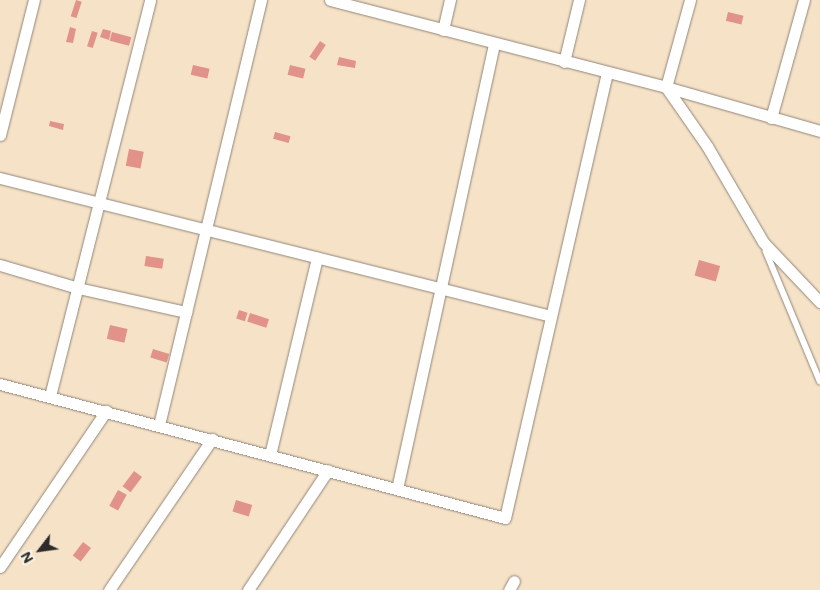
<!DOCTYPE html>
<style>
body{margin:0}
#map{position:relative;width:820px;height:590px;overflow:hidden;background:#f6e2c7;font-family:Mali,sans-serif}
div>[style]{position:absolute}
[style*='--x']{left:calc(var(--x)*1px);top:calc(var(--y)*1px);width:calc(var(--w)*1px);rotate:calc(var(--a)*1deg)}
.building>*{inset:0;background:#e19289;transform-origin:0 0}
.roads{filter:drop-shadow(0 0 1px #908679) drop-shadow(0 0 1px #908679)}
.service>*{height:5.5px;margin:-2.75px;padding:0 2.75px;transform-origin:2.75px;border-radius:2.75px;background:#fff}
.minor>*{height:11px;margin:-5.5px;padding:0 5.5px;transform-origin:5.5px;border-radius:5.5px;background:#fff}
span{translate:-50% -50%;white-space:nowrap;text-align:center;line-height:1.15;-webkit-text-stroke:4px #fcf5e5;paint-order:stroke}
.north{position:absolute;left:15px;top:525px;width:50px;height:50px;-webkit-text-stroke:4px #fcf5e5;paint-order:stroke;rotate:240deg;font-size:14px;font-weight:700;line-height:20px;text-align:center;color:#2b2b2b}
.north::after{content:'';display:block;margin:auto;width:18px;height:22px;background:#2b2b2b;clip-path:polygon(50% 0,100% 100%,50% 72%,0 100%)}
</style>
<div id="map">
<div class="building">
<div style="left:76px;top:0;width:6px;height:17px;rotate:18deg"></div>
<div style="left:728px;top:12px;width:16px;height:9px;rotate:14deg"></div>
<div style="clip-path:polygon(70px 27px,76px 29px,73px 43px,66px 42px)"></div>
<div style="clip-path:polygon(103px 29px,111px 31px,109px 40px,100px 37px)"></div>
<div style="left:92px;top:31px;width:6px;height:16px;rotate:18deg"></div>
<div style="left:112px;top:32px;width:20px;height:9px;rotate:15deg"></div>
<div style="left:320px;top:41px;width:7px;height:19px;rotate:34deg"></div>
<div style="clip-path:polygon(339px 57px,356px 61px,355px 68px,337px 65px)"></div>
<div style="left:193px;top:65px;width:17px;height:10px;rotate:13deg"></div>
<div style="left:290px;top:65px;width:16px;height:10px;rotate:14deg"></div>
<div style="clip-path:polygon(50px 121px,64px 124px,63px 130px,49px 126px)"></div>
<div style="left:275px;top:132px;width:16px;height:7px;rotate:15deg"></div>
<div style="left:129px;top:149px;width:15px;height:17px;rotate:11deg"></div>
<div style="left:146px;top:256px;width:18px;height:10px;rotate:9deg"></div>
<div style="left:699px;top:260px;width:22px;height:16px;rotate:16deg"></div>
<div style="left:239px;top:310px;width:9px;height:9px;rotate:18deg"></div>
<div style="left:250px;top:313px;width:20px;height:9px;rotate:18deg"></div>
<div style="left:110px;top:325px;width:18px;height:14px;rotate:13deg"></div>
<div style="left:153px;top:349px;width:17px;height:9px;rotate:17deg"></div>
<div style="left:134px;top:471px;width:10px;height:19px;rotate:37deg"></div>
<div style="left:118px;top:490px;width:10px;height:18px;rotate:29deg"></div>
<div style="left:236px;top:500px;width:17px;height:12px;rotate:17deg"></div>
<div style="left:83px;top:542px;width:10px;height:17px;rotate:37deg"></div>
</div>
<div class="roads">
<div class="service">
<div style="--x:766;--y:251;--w:141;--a:67.4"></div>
</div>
<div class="minor">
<div style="--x:330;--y:0;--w:347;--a:14.5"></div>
<div style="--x:666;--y:87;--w:160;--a:15.9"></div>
<div style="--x:690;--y:0;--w:90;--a:105.4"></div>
<div style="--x:666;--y:87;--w:72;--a:55.2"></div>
<div style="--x:707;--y:146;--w:111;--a:59.7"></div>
<div style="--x:763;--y:242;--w:83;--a:46.5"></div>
<div style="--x:443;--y:30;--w:31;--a:-77"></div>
<div style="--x:564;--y:62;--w:64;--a:-76.4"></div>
<div style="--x:771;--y:118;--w:123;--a:-74.4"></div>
<div style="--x:0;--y:135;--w:139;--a:-75.9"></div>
<div style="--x:0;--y:178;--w:568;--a:14.06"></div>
<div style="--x:0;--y:265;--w:81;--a:16.4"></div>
<div style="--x:78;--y:288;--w:111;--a:12.5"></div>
<div style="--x:0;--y:384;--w:522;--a:14.86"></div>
<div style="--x:505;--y:518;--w:457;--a:-77.1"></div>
<div style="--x:50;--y:396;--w:408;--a:-75.8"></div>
<div style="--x:159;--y:425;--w:437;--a:-76.5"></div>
<div style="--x:270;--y:455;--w:203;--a:-76.6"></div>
<div style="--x:397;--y:489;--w:455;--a:-77.7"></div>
<div style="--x:0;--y:567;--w:189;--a:-55.8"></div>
<div style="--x:109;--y:590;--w:183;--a:-55.7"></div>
<div style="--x:248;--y:590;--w:144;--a:-56.3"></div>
<div style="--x:509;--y:590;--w:10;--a:-61"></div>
</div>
</div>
<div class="north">N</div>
</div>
